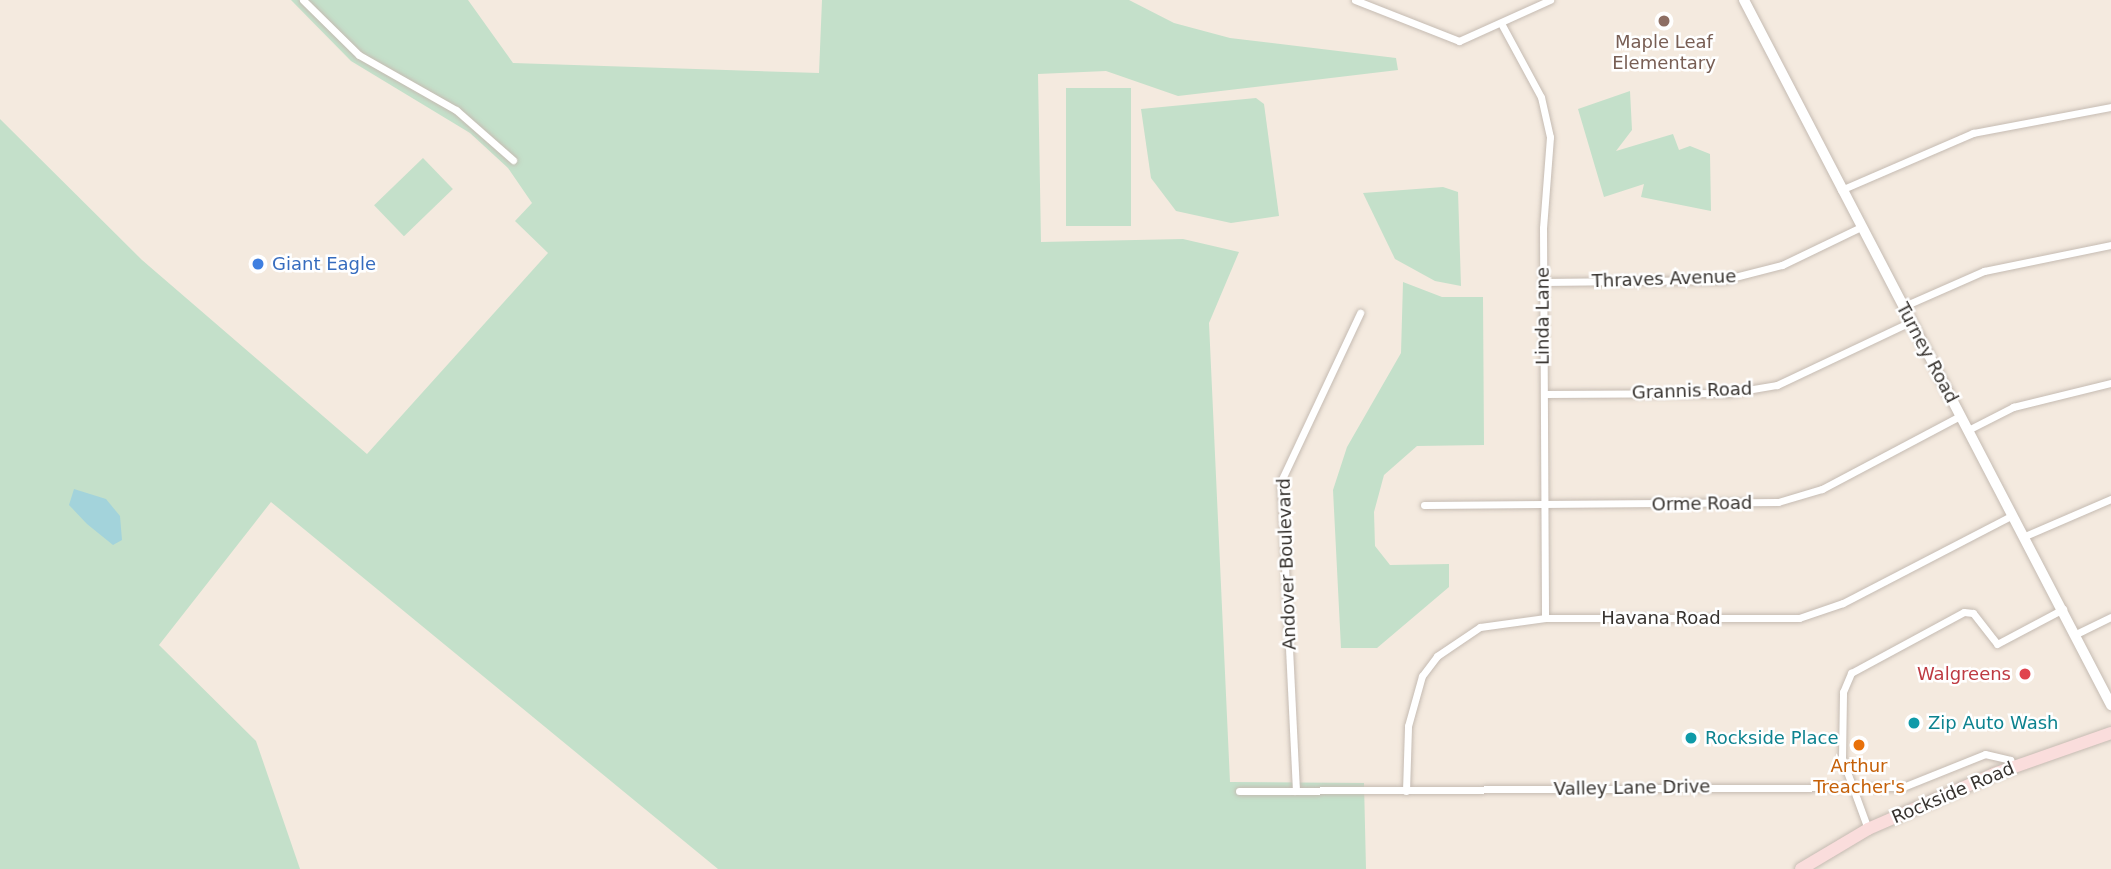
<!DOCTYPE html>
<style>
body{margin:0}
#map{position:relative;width:2111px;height:869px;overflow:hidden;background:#f4eadf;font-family:"DejaVu Sans",sans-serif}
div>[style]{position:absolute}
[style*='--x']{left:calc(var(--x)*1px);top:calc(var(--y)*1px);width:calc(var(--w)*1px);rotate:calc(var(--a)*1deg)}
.green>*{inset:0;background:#c4e0ca;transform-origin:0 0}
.water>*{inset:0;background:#a3d3db}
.roads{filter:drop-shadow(0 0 2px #c5bbb2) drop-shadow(0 0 2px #c5bbb2)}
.street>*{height:7px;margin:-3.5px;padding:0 3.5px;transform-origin:3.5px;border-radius:3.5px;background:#fff}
.secondary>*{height:10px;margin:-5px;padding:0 5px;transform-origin:5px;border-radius:5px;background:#fff}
.primary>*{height:12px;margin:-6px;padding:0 6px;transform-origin:6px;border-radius:6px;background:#fadddc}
.dots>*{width:19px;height:19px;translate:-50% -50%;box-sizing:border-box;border:4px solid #fff;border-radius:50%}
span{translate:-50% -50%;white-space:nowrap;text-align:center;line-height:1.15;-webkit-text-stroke:5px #fff;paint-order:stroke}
.education-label{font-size:18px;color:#785e54}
.shop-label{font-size:18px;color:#366cbe}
.left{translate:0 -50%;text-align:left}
.street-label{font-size:18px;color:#37332f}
.health-label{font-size:18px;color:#be3a42}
.right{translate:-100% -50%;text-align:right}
.culture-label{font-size:18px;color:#0d838f}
.food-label{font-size:18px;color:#c56008}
</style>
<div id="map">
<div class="green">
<div style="clip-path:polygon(291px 0,468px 0,513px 63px,819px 73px,822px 0,1129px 0,1174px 23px,1230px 38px,1396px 58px,1398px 70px,1178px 96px,1106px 71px,1038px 74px,1041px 242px,1183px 239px,1239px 252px,1209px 323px,1230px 782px,1364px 783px,1366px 869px,718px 869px,271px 502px,159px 645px,256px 741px,300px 869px,0 869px,0 119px,142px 260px,367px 454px,548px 253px,515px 221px,532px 203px,508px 168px,470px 133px,351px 61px)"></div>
<div style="left:1066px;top:88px;width:65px;height:138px"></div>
<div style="clip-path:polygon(1630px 91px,1632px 130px,1616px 151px,1673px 134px,1679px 150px,1690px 146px,1710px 154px,1711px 211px,1641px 197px,1644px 184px,1604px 197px,1578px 109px)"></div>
<div style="clip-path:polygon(1256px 98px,1264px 104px,1279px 216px,1231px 223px,1176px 211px,1151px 178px,1141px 109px)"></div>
<div style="left:423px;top:158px;width:43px;height:68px;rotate:46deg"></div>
<div style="clip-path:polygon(1443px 187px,1458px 192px,1461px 286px,1435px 281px,1395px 259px,1363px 193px)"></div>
<div style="clip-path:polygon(1403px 282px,1442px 297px,1483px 297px,1484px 445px,1417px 446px,1384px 475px,1374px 512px,1375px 546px,1390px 565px,1449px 564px,1449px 587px,1377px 648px,1341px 648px,1333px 490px,1347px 447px,1401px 353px)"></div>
</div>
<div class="water">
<div style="clip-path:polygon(74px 489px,106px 499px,120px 516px,122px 540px,113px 545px,87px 524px,69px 505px)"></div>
</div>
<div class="roads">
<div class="street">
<div style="--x:303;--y:0;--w:78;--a:44.5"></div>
<div style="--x:359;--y:55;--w:112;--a:29.6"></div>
<div style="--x:456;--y:110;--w:76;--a:41.3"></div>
<div style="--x:1355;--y:0;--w:112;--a:21.5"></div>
<div style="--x:1459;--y:41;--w:100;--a:-24.3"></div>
<div style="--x:1502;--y:25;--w:82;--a:61.6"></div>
<div style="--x:1541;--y:97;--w:41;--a:77.3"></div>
<div style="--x:1550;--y:137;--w:91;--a:94.4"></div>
<div style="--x:1543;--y:228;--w:390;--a:89.7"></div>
<div style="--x:1841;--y:190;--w:144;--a:-23.4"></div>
<div style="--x:1973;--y:133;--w:140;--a:-10.7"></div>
<div style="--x:1543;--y:282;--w:180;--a:-0.6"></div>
<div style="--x:1723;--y:280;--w:61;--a:-14.3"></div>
<div style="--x:1782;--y:265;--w:85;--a:-25.7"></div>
<div style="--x:1902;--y:307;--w:90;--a:-23.7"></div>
<div style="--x:1984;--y:271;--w:130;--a:-11.6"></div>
<div style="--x:1544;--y:394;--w:185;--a:-0.3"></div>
<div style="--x:1729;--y:393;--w:49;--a:-9.5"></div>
<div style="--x:1777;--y:385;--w:147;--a:-25.3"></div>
<div style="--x:1968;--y:430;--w:51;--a:-27.1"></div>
<div style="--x:2013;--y:407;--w:101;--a:-13.8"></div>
<div style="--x:1424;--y:505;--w:354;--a:-0.5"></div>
<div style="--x:1778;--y:502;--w:46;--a:-16.5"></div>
<div style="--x:1822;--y:489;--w:156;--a:-27.9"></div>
<div style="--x:2025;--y:536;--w:94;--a:-23.3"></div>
<div style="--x:2076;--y:634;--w:39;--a:-26"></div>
<div style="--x:1239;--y:791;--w:664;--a:-0.35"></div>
<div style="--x:1903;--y:787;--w:88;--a:-21.9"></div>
<div style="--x:1985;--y:754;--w:26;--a:13"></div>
<div style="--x:2010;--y:760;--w:8;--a:67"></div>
<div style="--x:1296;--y:791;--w:310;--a:-92.8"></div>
<div style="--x:1281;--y:481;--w:186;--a:-64.8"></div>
<div style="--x:1406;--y:791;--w:65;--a:-88.2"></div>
<div style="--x:1408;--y:726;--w:52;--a:-74.4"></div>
<div style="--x:1422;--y:676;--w:25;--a:-53"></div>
<div style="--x:1437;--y:656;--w:52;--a:-34"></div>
<div style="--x:1480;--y:627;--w:66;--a:-7.9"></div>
<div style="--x:1545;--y:618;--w:254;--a:0"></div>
<div style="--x:1799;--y:618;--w:46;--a:-18.8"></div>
<div style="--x:1843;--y:603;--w:191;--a:-27.4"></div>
<div style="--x:1868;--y:829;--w:76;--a:-110.1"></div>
<div style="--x:1842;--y:758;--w:66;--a:-89.1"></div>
<div style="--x:1843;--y:692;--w:21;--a:-67"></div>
<div style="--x:1851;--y:673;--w:128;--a:-28.4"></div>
<div style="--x:1964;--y:612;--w:9;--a:6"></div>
<div style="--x:1973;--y:613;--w:39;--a:52"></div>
<div style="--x:1997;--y:644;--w:75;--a:-27.9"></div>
</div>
<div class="secondary">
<div style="--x:1744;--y:0;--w:795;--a:62.5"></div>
</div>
<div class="primary">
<div style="--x:1801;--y:869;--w:78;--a:-30.8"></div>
<div style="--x:1868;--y:829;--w:137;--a:-23.6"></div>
<div style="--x:1994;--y:774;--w:124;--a:-19.3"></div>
</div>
</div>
<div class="dots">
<div style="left:1664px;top:21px;background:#8d6e63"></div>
<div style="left:258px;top:264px;background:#3f7fe0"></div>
<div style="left:2025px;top:674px;background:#e0444e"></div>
<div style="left:1914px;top:723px;background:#0f9aa8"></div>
<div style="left:1691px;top:738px;background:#0f9aa8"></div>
<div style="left:1859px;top:745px;background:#e8710a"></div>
</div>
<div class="education-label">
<span style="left:1664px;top:53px">Maple Leaf<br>Elementary</span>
</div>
<div class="shop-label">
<span class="left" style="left:272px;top:264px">Giant Eagle</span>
</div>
<div class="street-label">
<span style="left:1664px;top:279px;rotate:-2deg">Thraves Avenue</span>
<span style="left:1543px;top:316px;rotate:-90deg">Linda Lane</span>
<span style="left:1927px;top:353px;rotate:62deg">Turney Road</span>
<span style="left:1692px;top:391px;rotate:-2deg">Grannis Road</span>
<span style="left:1702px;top:504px;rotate:-1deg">Orme Road</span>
<span style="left:1287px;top:564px;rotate:-92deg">Andover Boulevard</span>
<span style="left:1661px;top:618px">Havana Road</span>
<span style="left:1632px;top:788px;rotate:-1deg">Valley Lane Drive</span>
<span style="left:1953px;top:793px;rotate:-23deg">Rockside Road</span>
</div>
<div class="health-label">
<span class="right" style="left:2011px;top:674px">Walgreens</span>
</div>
<div class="culture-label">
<span class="left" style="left:1928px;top:723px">Zip Auto Wash</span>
<span class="left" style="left:1705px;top:738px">Rockside Place</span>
</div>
<div class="food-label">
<span style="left:1859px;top:777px">Arthur<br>Treacher's</span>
</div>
</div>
